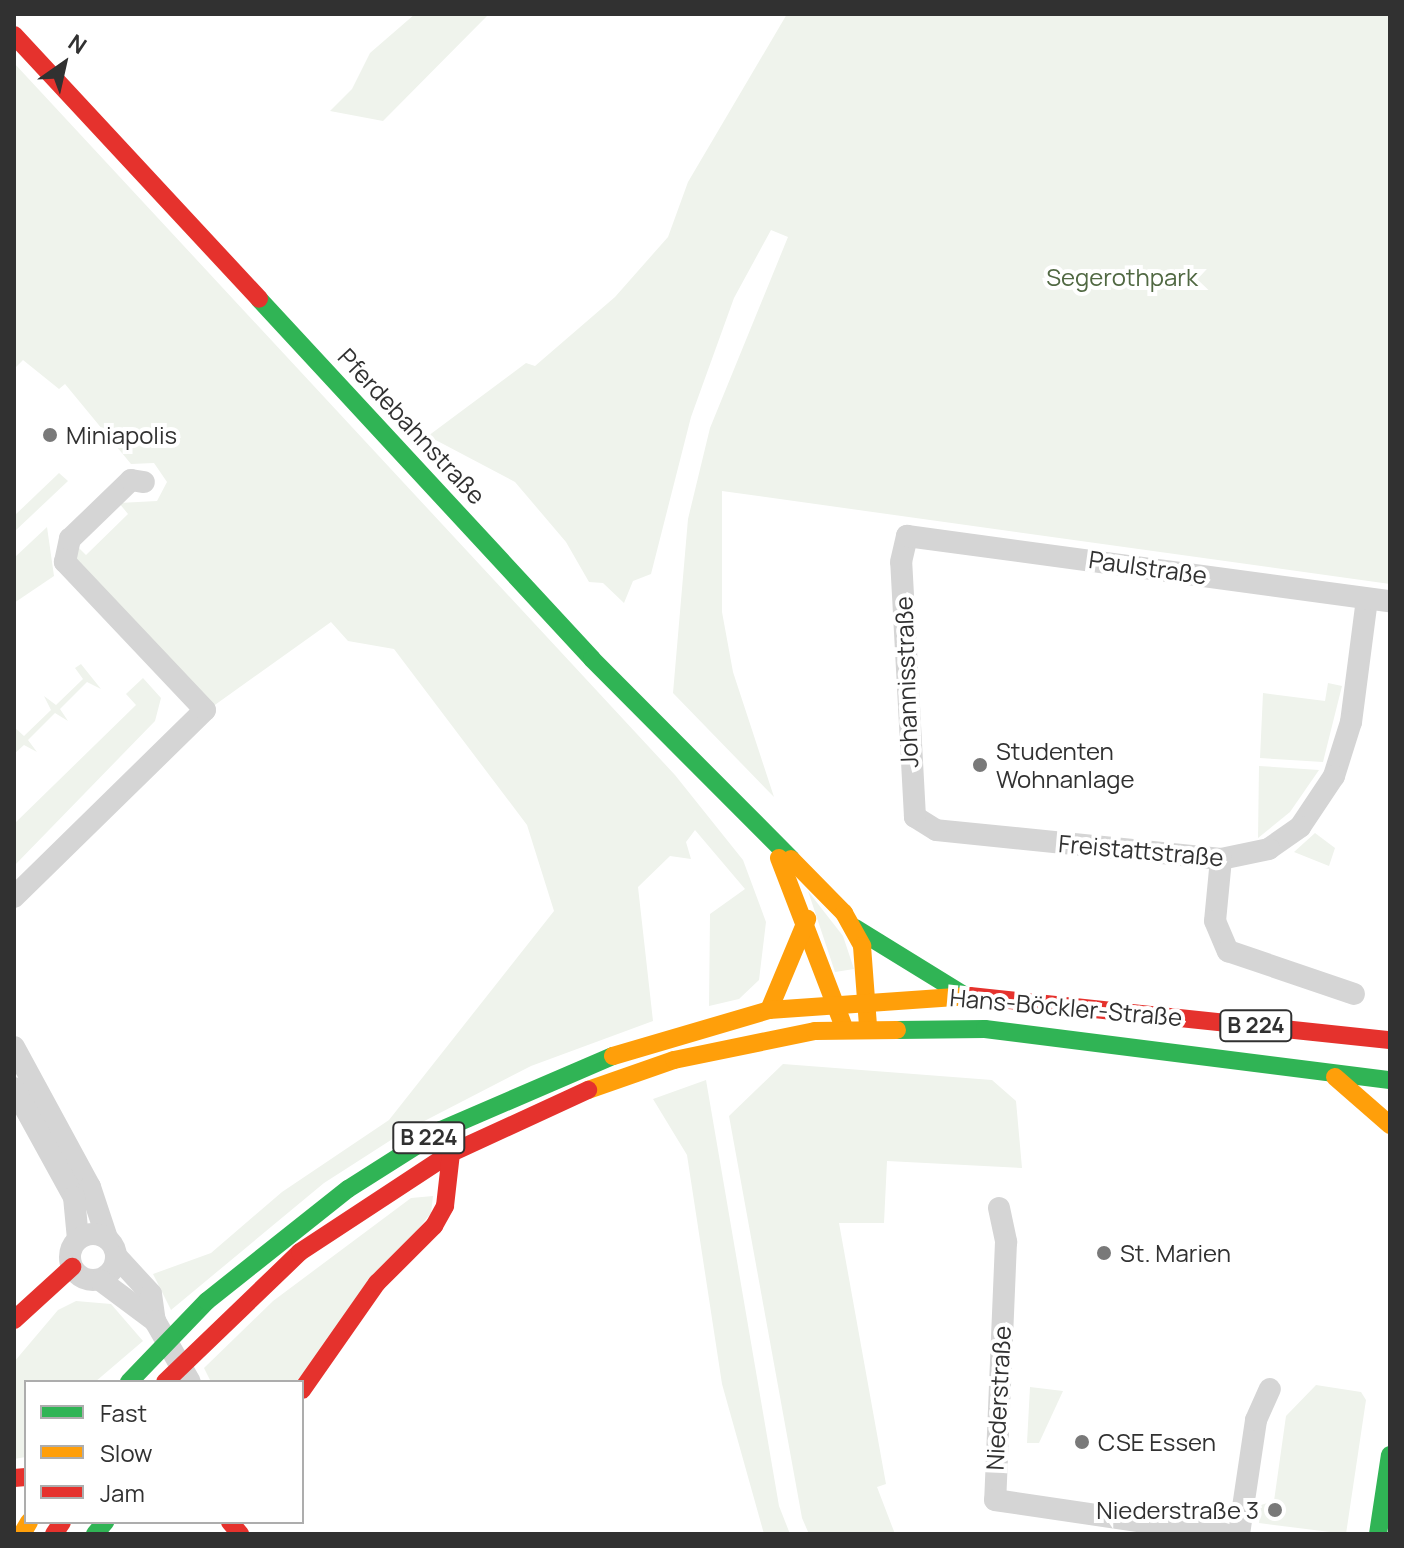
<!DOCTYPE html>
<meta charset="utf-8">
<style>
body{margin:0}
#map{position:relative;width:1404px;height:1548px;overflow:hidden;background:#fff;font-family:Manrope,sans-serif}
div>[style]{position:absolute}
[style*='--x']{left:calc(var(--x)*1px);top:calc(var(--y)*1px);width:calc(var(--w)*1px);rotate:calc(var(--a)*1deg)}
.green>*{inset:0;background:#eff3ec}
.street>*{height:22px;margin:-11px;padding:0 11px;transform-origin:11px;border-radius:11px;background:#d5d5d5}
.street>.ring{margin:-11px;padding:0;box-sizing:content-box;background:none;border:22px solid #d5d5d5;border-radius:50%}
.fast>*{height:18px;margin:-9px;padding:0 9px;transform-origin:9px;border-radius:9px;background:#30b455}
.slow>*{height:18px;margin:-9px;padding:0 9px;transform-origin:9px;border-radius:9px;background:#ff9f0a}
.jam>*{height:18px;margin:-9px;padding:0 9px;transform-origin:9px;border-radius:9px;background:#e5322d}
.dots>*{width:22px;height:22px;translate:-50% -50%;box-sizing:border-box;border:4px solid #fff;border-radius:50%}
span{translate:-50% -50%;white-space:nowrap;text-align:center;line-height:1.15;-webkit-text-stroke:8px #fff;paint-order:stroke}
.shield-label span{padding:2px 6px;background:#fff;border:2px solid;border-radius:6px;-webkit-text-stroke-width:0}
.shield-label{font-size:22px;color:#313131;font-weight:700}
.park-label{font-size:24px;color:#506842}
.street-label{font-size:24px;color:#313131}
.poi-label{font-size:24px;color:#313131}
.left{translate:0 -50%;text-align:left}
.right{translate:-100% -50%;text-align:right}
.frame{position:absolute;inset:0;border:16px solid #313131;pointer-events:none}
.legend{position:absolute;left:24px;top:1380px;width:280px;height:144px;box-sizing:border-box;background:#fff;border:2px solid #adadad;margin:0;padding:10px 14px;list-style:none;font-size:24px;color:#313131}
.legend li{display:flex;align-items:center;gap:16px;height:40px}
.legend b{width:40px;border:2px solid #adadad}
.north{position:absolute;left:24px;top:24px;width:80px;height:80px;-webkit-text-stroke:6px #fff;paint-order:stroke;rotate:34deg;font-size:22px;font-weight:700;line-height:32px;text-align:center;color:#313131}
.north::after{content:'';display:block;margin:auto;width:28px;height:36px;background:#313131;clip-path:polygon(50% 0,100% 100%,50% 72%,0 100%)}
</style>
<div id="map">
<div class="green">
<div style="clip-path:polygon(415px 14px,489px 14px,383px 121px,330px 111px,352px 89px,370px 53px)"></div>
<div style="clip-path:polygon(787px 14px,1390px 14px,1390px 584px,722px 491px,722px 612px,733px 672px,774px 797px,673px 693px,688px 519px,710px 428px,788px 237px,771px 230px,734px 298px,691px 417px,651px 574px,633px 581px,624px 603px,603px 583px,589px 582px,566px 542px,515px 482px,428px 436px,526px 363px,535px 366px,615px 297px,668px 237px,688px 182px)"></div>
<div style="clip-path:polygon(14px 63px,675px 775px,743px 860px,766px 922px,759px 980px,739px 999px,709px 1006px,710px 914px,745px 889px,695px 830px,686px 842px,691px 859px,670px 856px,638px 887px,653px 1021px,531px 1066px,405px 1131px,324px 1183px,171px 1310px,153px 1274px,211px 1253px,282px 1192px,389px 1120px,554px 911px,527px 825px,394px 649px,348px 641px,331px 622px,212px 707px,74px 563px,76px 545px,86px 555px,128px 514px,119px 503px,157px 501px,167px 482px,154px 463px,131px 464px,65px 384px,59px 389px,23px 360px,14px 369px)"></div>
<div style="clip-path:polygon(59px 473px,68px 481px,14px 532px,14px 516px)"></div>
<div style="clip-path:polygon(47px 527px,54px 576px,14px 603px,14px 558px)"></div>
<div style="clip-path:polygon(81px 664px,101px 689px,87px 682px,60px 709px,68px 721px,55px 713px,28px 740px,37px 752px,24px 745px,14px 754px,14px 727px,24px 736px,51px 710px,44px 696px,56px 705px,83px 679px,75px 668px)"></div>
<div style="clip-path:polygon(143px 678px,161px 698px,155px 721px,14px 866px,14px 824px,136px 705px,126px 694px)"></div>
<div style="clip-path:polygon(1328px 683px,1342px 686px,1323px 762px,1260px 758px,1263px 693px,1325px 701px)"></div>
<div style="clip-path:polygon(1259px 766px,1319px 770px,1290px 812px,1258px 838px)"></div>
<div style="clip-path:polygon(1315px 833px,1335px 848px,1329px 866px,1294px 852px)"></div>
<div style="clip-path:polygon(808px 891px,843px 936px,854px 969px,835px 972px)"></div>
<div style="clip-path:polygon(783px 1064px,992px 1080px,1016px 1101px,1022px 1168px,887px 1161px,884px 1223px,839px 1223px,886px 1484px,877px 1487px,895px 1534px,809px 1534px,802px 1518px,729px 1116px)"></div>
<div style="clip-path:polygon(706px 1080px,779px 1506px,790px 1534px,764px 1534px,722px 1384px,687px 1155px,653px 1099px)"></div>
<div style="clip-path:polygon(433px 1196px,431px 1213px,296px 1382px,211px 1382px,204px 1368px,273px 1301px,411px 1198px)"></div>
<div style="clip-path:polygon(76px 1301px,111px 1304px,143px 1341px,95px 1382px,26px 1382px,26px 1457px,14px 1459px,14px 1362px,58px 1310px)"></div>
<div style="clip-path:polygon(1316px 1385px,1361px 1392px,1366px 1400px,1346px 1534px,1259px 1523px,1261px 1505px,1274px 1501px,1286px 1416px)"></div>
<div style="clip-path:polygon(1030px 1387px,1063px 1391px,1039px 1443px,1027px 1443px)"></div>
</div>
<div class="street">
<div style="--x:1367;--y:599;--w:124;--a:97.4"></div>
<div style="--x:1351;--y:722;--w:57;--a:107.5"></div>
<div style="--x:1334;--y:776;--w:61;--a:123.7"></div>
<div style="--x:1300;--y:827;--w:38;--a:145"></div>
<div style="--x:1269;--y:849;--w:49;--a:168.2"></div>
<div style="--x:1221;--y:859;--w:286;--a:-174.2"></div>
<div style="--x:936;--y:830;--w:25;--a:-148"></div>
<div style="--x:915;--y:817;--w:255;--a:-93.1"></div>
<div style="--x:901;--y:562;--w:27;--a:-77"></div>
<div style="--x:907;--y:536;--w:487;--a:7.7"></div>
<div style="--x:1221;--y:859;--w:62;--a:95.5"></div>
<div style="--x:1215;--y:921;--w:33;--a:67"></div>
<div style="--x:1228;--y:951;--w:133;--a:18.8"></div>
<div style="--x:14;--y:897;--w:267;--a:-44.4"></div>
<div style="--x:205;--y:710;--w:204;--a:-133.4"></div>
<div style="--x:65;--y:562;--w:24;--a:-78"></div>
<div style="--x:70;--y:539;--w:85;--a:-44"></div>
<div style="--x:131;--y:480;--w:13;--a:9"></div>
<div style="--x:14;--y:1047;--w:159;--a:61.5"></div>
<div style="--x:90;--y:1187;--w:54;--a:71.6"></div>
<div style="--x:14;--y:1088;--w:124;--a:61.2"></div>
<div style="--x:74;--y:1197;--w:42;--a:84.6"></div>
<div style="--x:999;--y:1208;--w:35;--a:78"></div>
<div style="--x:1006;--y:1242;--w:258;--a:92.4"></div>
<div style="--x:995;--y:1500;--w:232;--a:8.4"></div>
<div class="ring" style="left:70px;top:1234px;width:24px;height:24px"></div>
<div style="--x:117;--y:1257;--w:50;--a:47.4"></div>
<div style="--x:151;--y:1294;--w:27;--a:82"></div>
<div style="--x:100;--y:1280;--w:69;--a:36.7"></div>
<div style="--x:155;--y:1321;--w:70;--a:60.2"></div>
<div style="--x:1239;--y:1534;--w:115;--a:-81.5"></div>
<div style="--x:1256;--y:1420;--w:34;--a:-66"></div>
</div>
<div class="fast">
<div style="--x:259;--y:299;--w:490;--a:47.2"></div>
<div style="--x:592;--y:659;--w:282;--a:45.1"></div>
<div style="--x:855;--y:928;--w:128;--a:31.6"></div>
<div style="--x:897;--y:1030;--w:88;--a:-0.7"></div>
<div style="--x:985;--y:1029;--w:408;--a:7.2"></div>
<div style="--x:129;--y:1382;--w:112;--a:-46.1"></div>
<div style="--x:207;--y:1301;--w:180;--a:-38.5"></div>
<div style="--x:348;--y:1189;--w:110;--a:-32.4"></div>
<div style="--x:441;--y:1130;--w:187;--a:-23.3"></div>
<div style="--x:95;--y:1534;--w:16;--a:-50"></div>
<div style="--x:1378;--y:1534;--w:80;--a:-81.4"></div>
</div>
<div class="slow">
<div style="--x:779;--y:858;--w:179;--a:69"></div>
<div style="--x:791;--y:859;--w:76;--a:45.5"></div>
<div style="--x:844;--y:913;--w:38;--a:61"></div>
<div style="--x:862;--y:946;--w:80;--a:85.7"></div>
<div style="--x:769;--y:1010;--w:99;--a:-67.3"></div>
<div style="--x:613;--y:1056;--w:163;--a:-16.4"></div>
<div style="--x:769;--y:1010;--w:201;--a:-4"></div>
<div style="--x:1335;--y:1077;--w:73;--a:41.1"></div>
<div style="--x:588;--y:1090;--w:91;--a:-19.2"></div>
<div style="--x:674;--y:1060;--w:144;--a:-11.6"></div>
<div style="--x:815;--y:1031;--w:82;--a:-0.7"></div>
<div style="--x:22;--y:1534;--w:14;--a:-60"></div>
</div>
<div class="jam">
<div style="--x:14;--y:35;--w:360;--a:47.1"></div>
<div style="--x:970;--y:996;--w:422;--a:6"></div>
<div style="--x:14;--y:1320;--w:79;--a:-42.4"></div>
<div style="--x:165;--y:1382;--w:187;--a:-43.9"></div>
<div style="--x:300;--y:1252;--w:181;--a:-33.3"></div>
<div style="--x:451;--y:1153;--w:151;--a:-24.7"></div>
<div style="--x:302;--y:1390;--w:131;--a:-55"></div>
<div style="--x:377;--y:1283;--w:81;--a:-45"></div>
<div style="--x:434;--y:1226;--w:23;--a:-61"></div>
<div style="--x:445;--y:1206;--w:53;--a:-83.5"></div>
<div style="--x:14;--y:1478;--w:12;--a:-5"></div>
<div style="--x:230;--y:1522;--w:16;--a:50"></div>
<div style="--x:54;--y:1534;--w:14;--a:-56"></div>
</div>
<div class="dots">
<div style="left:50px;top:435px;background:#797979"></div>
<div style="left:980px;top:765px;background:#797979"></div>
<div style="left:1104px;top:1253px;background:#797979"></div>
<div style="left:1082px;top:1442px;background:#797979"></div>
<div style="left:1275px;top:1510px;background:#797979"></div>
</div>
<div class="shield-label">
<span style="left:1256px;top:1026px">B 224</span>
<span style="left:429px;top:1138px">B 224</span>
</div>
<div class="park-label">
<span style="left:1122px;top:277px">Segerothpark</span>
</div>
<div class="street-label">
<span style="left:412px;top:426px;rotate:47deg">Pferdebahnstraße</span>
<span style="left:1148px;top:567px;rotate:8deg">Paulstraße</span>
<span style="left:906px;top:682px;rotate:-92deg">Johannisstraße</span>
<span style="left:1141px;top:850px;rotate:5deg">Freistattstraße</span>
<span style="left:1066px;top:1007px;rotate:5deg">Hans-Böckler-Straße</span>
<span style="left:998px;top:1398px;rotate:-87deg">Niederstraße</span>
</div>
<div class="poi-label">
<span class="left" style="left:66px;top:435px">Miniapolis</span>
<span class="left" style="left:996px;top:765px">Studenten<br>Wohnanlage</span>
<span class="left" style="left:1120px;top:1253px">St. Marien</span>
<span class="left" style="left:1098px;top:1442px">CSE Essen</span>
<span class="right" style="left:1259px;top:1510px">Niederstraße 3</span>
</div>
<div class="frame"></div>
<ul class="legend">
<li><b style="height:10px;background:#30b455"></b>Fast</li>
<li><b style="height:10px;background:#ff9f0a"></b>Slow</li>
<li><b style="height:10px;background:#e5322d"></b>Jam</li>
</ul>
<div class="north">N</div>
</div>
